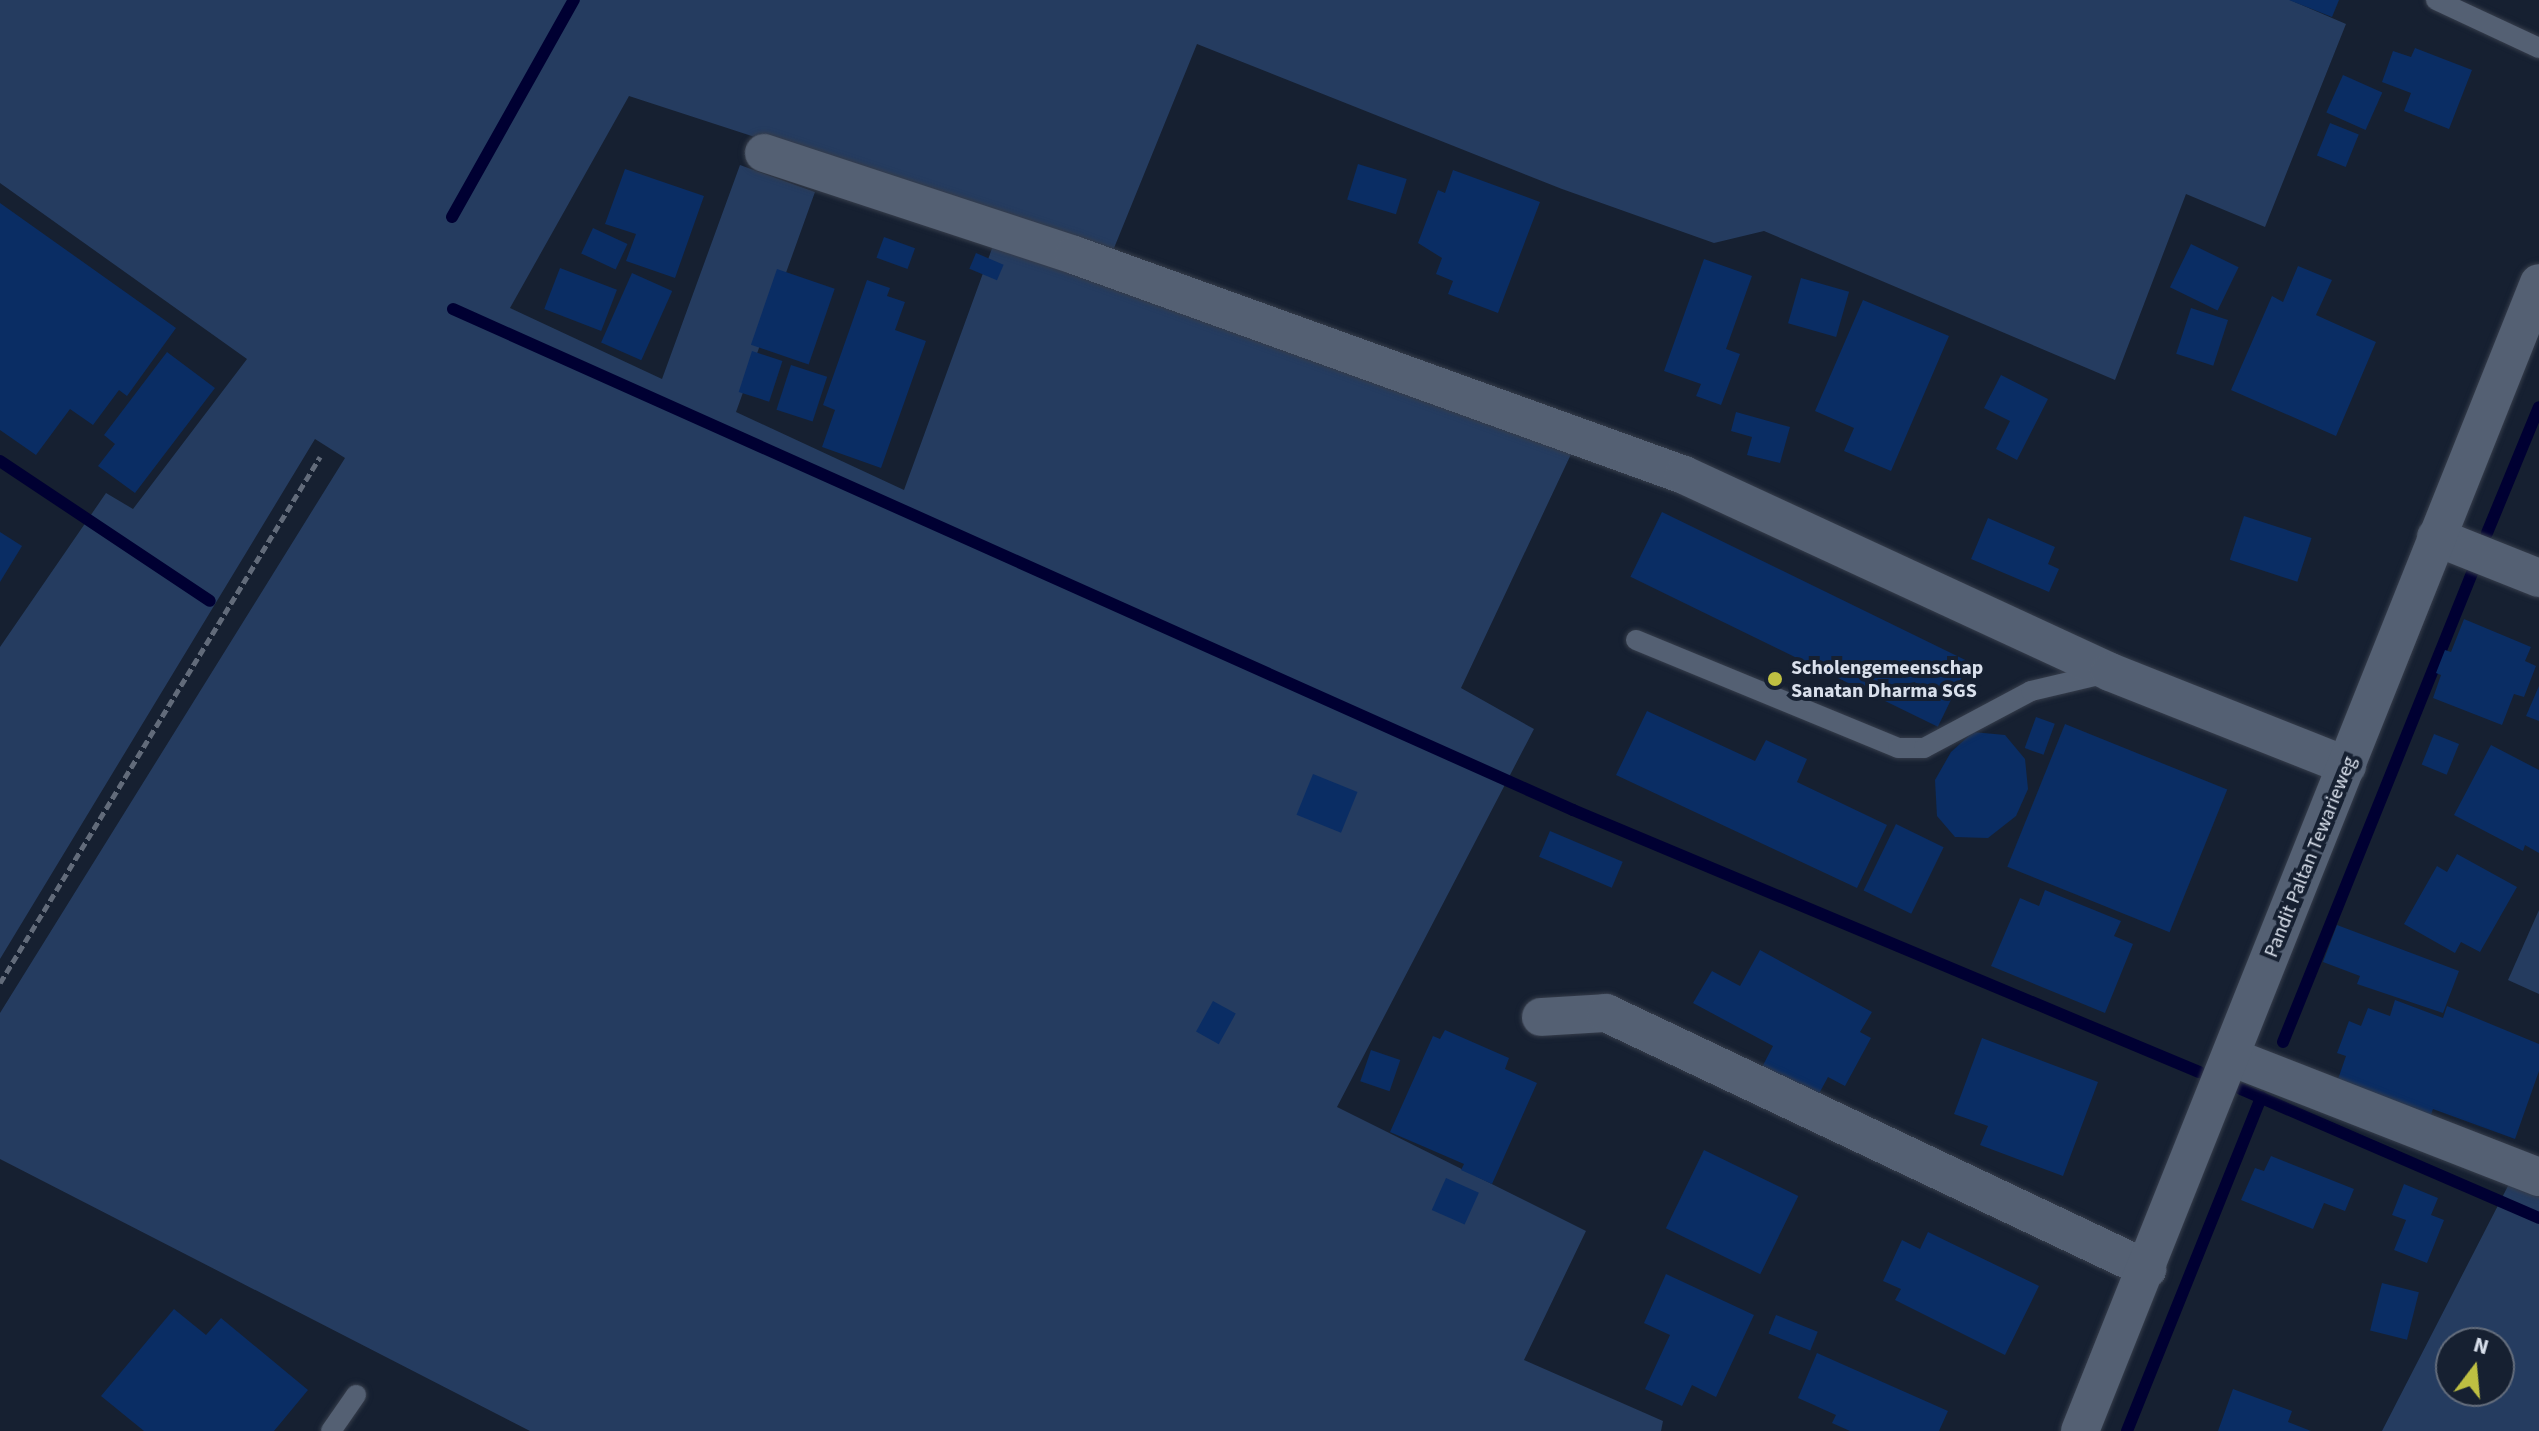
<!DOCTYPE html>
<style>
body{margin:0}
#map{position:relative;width:2539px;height:1431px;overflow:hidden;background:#162031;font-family:"Source Sans 3",sans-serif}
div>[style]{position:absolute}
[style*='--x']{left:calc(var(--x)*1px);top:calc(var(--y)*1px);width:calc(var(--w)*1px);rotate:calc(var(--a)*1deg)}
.green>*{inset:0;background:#253c60}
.stream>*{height:12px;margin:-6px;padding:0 6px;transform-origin:6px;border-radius:6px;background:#000032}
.building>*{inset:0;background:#0a2d64;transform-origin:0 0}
.path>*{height:5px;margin-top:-2.5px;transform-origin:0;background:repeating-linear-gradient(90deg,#626b7a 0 8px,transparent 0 12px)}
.roads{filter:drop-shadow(0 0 2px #363d4b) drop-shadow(0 0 2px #363d4b)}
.lane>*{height:20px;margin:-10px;padding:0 10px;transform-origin:10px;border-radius:10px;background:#546073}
.street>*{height:38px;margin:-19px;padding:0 19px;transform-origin:19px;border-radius:19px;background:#546073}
.dots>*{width:22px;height:22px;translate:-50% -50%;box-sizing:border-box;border:4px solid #162031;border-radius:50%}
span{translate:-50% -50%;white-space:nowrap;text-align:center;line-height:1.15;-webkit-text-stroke:8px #162031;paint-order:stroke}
.poi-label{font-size:20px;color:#d9e0ec;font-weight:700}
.left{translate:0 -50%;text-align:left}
.street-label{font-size:20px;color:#d9e0ec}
.north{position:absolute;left:2435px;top:1327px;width:80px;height:80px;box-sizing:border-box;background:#162031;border:2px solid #646d7c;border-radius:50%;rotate:16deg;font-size:22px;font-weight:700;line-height:32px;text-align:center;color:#d9e0ec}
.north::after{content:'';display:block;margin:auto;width:28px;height:36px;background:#bebf42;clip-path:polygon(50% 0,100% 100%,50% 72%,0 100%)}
</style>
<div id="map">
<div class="green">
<div style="clip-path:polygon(0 0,2290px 0,2346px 24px,2265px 227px,2186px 194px,2115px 380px,1764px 231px,1714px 243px,1562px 189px,1197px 44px,1112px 253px,629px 96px,510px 308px,662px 379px,740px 165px,815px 192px,736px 412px,904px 490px,994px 243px,1573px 450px,1461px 688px,1534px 729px,1337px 1107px,1586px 1231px,1524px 1360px,1663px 1421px,1661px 1431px,530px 1431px,0 1159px,0 1013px,345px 458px,315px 439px,0 959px,0 647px,106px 493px,133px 509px,247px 359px,0 183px)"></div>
<div style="clip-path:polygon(2539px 910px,2539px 994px,2508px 980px)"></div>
<div style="clip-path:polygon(evenodd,2509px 1184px,2539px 1197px,2539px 1431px,2382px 1431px,2509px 1184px,2451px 1343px,2499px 1343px,2499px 1391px,2451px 1391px,2451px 1343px)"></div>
</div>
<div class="stream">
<div style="--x:452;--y:217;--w:249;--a:-60.7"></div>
<div style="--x:453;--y:309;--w:1227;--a:24.1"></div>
<div style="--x:1573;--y:810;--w:679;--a:22.71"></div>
<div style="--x:0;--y:461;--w:252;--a:33.7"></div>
<div style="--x:2487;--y:533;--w:136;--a:-67.6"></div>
<div style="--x:2283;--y:1042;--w:516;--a:-68.05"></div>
<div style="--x:2241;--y:1089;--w:325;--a:23.4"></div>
<div style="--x:2127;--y:1431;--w:360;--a:-68.1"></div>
</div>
<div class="building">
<div style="clip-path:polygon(2289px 0,2339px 0,2332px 17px)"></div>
<div style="clip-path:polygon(2415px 48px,2472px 70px,2449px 129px,2404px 111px,2411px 93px,2382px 82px,2393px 51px,2411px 57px)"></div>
<div style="left:2343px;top:75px;width:43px;height:41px;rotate:24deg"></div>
<div style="left:2330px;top:123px;width:31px;height:35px;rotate:22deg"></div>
<div style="left:1358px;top:164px;width:51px;height:37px;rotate:17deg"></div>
<div style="clip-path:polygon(625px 169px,704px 196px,675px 278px,626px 261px,636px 234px,605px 224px)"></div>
<div style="clip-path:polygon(1453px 170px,1540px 202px,1498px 313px,1448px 294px,1453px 281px,1436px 274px,1442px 258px,1418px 243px,1438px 190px,1445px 193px)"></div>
<div style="clip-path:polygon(0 203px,176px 328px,127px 396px,119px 390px,93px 425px,70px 409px,36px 455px,0 430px)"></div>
<div style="left:593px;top:228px;width:38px;height:28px;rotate:25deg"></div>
<div style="left:884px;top:237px;width:33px;height:22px;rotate:20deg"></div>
<div style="left:2191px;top:244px;width:53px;height:48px;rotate:26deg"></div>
<div style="left:976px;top:253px;width:30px;height:17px;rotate:23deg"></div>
<div style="clip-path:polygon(1704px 259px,1752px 276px,1726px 349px,1740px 354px,1721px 405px,1696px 396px,1701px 384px,1664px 371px)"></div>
<div style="clip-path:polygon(2298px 266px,2332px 280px,2316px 315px,2376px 342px,2336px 436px,2231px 390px,2272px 296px,2283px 302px)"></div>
<div style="left:560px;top:268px;width:61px;height:44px;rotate:21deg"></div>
<div style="left:777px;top:269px;width:61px;height:80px;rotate:19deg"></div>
<div style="left:632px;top:273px;width:44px;height:76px;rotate:24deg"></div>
<div style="left:1801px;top:278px;width:50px;height:47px;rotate:16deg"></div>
<div style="clip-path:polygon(867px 280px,890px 288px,887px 296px,905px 302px,895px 330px,926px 341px,881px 468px,822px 447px,835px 410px,823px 405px)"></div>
<div style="clip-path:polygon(1863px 300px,1949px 336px,1891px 471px,1844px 451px,1854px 428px,1815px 411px)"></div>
<div style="left:2191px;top:308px;width:39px;height:48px;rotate:18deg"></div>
<div style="left:752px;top:351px;width:32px;height:43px;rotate:18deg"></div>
<div style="clip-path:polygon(167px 352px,215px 388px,135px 493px,98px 466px,115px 444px,104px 435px)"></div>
<div style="left:791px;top:365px;width:38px;height:47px;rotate:18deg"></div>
<div style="clip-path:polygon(2001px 375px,2048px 399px,2017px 460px,1996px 449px,2010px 421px,1984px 408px)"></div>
<div style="clip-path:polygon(1736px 412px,1790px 427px,1780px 463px,1747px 455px,1752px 437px,1731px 431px)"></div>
<div style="left:1662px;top:512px;width:342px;height:72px;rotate:26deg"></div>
<div style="left:2244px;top:516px;width:71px;height:46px;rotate:18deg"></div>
<div style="clip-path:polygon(1988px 518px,2055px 547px,2048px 564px,2059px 569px,2049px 592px,1971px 559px)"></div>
<div style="clip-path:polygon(0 532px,22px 546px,0 582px)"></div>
<div style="clip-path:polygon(2464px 619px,2531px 647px,2525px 661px,2536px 666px,2524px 697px,2514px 694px,2502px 725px,2433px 698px,2441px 675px,2436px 673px,2445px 650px,2451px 652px)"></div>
<div style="clip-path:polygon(2539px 686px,2539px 721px,2526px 716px)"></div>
<div style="clip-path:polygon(1647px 711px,1755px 761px,1766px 740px,1807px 759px,1797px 782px,1887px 825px,1857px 888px,1616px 775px)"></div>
<div style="left:2036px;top:717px;width:20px;height:33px;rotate:20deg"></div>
<div style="left:2065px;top:724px;width:175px;height:154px;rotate:22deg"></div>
<div style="clip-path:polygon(1973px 732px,2005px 735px,2025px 759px,2028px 789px,2016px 816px,1988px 838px,1955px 837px,1937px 816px,1935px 780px,1951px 752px)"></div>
<div style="left:2434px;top:734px;width:27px;height:33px;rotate:22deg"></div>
<div style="clip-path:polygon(2491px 745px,2539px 770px,2539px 853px,2525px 845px,2523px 851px,2454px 815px)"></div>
<div style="left:1313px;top:774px;width:48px;height:44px;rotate:22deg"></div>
<div style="left:1896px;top:824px;width:53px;height:74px;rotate:26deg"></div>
<div style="left:1550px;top:831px;width:79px;height:28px;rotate:23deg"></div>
<div style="clip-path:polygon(2457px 854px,2517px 887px,2480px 952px,2461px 942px,2455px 953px,2404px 924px,2437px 866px,2447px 872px)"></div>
<div style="clip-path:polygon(2045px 890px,2121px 921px,2114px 936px,2133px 944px,2105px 1013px,1991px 966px,2020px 898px,2039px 906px)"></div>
<div style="clip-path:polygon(2337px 925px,2459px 971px,2443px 1013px,2357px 984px,2360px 976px,2323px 962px)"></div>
<div style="clip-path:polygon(1760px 950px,1872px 1012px,1860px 1032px,1871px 1038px,1845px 1086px,1828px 1077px,1815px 1101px,1760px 1071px,1773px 1046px,1693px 1003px,1712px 971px,1740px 986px)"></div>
<div style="clip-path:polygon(2395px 1000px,2443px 1018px,2447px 1006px,2539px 1044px,2539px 1071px,2515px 1139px,2433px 1109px,2429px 1120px,2336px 1085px,2346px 1056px,2337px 1053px,2349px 1021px,2361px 1026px,2368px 1008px,2390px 1016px)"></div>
<div style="left:1213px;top:1001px;width:26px;height:35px;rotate:29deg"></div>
<div style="clip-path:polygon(1445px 1030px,1509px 1058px,1505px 1069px,1537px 1083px,1492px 1184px,1461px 1170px,1464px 1164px,1390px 1132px,1433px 1036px,1440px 1039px)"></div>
<div style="clip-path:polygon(1982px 1038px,2098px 1082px,2063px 1176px,1980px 1145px,1988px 1126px,1954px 1114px)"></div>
<div style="left:1371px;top:1050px;width:31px;height:33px;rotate:19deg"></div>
<div style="left:1704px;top:1150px;width:105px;height:87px;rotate:26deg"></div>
<div style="clip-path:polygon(2271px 1156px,2354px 1189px,2345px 1211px,2324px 1203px,2313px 1229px,2241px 1200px,2255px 1168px,2264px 1171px)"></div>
<div style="left:1446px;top:1178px;width:36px;height:35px;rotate:24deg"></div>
<div style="clip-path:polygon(2404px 1184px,2438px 1198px,2431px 1215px,2444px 1220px,2427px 1263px,2394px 1250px,2406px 1220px,2392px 1215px)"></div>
<div style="clip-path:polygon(1928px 1232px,2039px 1286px,2005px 1355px,1895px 1300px,1901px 1289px,1883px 1281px,1902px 1240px,1920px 1249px)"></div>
<div style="clip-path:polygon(1666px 1274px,1754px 1315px,1716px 1397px,1692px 1385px,1682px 1406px,1645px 1389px,1670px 1335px,1644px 1323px)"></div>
<div style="left:2382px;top:1283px;width:38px;height:49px;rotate:14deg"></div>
<div style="clip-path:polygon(174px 1309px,206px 1335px,221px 1318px,308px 1390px,274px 1431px,144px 1431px,101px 1396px)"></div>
<div style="left:1776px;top:1315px;width:45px;height:20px;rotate:22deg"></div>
<div style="clip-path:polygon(1817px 1353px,1948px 1411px,1939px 1431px,1850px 1431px,1832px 1423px,1836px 1415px,1798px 1398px)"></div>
<div style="clip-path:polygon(2233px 1389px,2292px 1411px,2288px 1422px,2311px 1431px,2218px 1431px)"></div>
</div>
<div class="path">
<div style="--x:0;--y:983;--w:616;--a:-58.69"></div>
</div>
<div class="roads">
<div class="lane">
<div style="--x:2436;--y:0;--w:114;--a:25"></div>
<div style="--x:1636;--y:640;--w:283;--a:22.4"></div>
<div style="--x:1898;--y:748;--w:26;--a:0"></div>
<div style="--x:1924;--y:748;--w:121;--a:-28"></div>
<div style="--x:2031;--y:691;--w:74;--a:-13.3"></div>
<div style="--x:331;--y:1431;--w:44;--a:-55.2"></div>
</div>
<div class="street">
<div style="--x:764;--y:153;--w:326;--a:18.2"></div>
<div style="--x:1074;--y:255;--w:648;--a:19.83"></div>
<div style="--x:1684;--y:475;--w:469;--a:24.8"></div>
<div style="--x:2110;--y:672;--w:255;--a:21.6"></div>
<div style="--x:2436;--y:537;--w:111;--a:21.7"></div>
<div style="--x:1541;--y:1017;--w:65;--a:-3.5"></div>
<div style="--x:1606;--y:1013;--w:599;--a:25.32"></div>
<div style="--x:2231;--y:1057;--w:331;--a:21.3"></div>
<div style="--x:2080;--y:1431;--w:1236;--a:-68.21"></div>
</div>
</div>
<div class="dots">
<div style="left:1775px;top:679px;background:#bebf42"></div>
</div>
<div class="poi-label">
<span class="left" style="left:1791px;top:680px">Scholengemeenschap<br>Sanatan Dharma SGS</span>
</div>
<div class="street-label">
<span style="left:2311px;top:857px;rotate:-68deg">Pandit Paltan Tewarieweg</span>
</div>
<div class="north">N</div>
</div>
